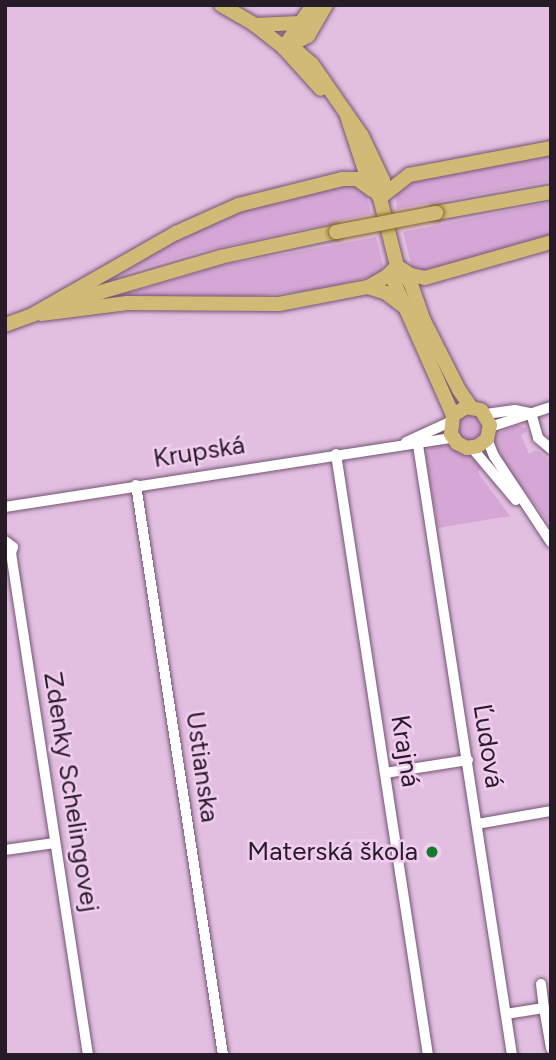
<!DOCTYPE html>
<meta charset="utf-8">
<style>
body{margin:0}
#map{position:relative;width:556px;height:1060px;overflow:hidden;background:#e2bfe1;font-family:Figtree,sans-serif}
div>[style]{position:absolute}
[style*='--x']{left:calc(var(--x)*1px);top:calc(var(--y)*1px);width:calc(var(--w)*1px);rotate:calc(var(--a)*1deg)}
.green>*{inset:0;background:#d6a7d6}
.roads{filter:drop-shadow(0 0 2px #735472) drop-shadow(0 0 2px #735472)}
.minor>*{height:10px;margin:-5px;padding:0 5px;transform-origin:5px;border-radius:5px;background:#fff}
.major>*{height:14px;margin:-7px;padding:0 7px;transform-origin:7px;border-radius:7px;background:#d1b976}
.bridges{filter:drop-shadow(0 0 2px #82641f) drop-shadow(0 0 2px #82641f)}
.major-bridge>*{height:14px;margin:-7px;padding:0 7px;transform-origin:7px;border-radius:7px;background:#d1b976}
.dots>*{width:19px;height:19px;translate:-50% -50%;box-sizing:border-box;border:4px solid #f0ccef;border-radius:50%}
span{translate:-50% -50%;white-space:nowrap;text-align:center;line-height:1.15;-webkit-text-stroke:5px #f0ccef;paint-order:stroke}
.street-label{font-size:26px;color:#281b28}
.poi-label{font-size:26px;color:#281b28}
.right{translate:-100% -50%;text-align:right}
.frame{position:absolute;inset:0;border:7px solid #281b28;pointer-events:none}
</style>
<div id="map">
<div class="green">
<div style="clip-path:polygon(551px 155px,551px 181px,397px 209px,395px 189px,403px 184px)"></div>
<div style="clip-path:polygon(354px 185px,366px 192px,371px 214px,198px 252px,116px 276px,180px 238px,235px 212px,299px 194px)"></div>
<div style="clip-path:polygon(551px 202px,551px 237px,424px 273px,413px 270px,403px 232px)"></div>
<div style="clip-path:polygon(376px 237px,383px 265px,380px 274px,327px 288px,248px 297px,118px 296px,220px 266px)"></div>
<div style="clip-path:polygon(463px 412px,482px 418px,484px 432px,478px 439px,468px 442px,456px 434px,456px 419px)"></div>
<div style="clip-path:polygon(518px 425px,526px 428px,527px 432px,521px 435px,529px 454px,536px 450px,551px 461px,551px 525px,503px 463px,492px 443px,496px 434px)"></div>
<div style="clip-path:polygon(434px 445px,447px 445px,470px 454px,481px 465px,478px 473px,510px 516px,438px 528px,426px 458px,426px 453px)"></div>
</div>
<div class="roads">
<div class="minor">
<div style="--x:531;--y:413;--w:26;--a:74"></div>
<div style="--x:538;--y:438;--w:17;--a:40"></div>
<div style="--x:486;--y:414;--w:29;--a:-8"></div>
<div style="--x:515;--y:410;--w:16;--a:11"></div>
<div style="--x:490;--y:427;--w:64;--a:-18.2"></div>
<div style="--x:487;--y:439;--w:18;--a:68"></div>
<div style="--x:494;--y:456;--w:103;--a:56.5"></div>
<div style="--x:406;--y:442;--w:48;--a:-24.4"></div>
<div style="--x:418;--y:445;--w:617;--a:81.24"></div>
<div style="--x:472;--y:448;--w:68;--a:49.8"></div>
<div style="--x:336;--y:454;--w:608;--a:81.3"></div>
<div style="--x:136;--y:485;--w:577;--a:81.32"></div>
<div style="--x:5;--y:507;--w:452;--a:-8.8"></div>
<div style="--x:5;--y:541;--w:10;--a:37"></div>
<div style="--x:13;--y:547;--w:6;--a:108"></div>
<div style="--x:11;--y:553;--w:508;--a:81.28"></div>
<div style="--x:385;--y:773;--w:84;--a:-8.9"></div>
<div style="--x:477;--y:824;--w:75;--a:-10"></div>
<div style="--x:5;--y:850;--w:50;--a:-8"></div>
<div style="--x:541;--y:984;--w:24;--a:83"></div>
<div style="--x:506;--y:1014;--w:38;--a:-9"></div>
<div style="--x:544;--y:1008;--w:41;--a:80.1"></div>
</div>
<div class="major">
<div style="--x:221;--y:5;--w:39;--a:30"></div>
<div style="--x:255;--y:25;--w:37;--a:38"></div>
<div style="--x:284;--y:48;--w:55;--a:47.9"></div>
<div style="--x:255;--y:25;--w:45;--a:-2.5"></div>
<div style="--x:284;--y:47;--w:51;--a:-55.4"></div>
<div style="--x:284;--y:48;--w:15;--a:16"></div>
<div style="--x:298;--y:52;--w:18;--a:41"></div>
<div style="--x:312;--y:64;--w:88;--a:55.2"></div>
<div style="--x:362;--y:136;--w:49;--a:64.5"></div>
<div style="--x:383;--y:180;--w:18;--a:99"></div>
<div style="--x:284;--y:48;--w:27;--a:-27"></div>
<div style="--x:308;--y:36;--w:36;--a:-60"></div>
<div style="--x:347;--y:116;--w:64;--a:71.8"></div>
<div style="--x:367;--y:177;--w:25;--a:58"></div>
<div style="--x:380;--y:198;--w:70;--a:76"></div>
<div style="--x:397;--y:266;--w:16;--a:101"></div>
<div style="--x:394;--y:282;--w:145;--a:66.1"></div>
<div style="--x:453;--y:415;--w:19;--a:96"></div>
<div style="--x:451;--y:434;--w:11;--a:56"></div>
<div style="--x:457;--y:443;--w:11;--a:27"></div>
<div style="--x:467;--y:448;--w:11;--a:-10"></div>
<div style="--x:478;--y:446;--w:11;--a:-38"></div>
<div style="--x:487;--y:439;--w:14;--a:-78"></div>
<div style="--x:490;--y:425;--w:17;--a:-121"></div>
<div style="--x:481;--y:410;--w:15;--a:-169"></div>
<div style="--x:466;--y:407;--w:15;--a:148"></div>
<div style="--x:381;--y:197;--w:36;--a:-38"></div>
<div style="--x:409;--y:175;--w:145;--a:-10.8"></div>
<div style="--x:436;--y:213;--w:117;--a:-10.3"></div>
<div style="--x:397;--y:266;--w:17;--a:33"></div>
<div style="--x:411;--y:275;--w:14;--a:12"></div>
<div style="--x:425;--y:278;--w:131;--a:-15.9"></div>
<div style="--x:403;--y:272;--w:14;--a:56"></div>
<div style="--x:411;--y:284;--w:39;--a:71"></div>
<div style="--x:424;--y:321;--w:77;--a:63.1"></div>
<div style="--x:459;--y:390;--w:21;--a:55"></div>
<div style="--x:368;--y:287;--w:19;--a:18"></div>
<div style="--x:386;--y:293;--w:21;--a:37"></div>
<div style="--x:70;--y:301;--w:156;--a:-16.3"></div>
<div style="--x:220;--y:257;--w:119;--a:-12.2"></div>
<div style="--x:41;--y:314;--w:87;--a:-7.3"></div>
<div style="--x:127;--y:303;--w:152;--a:0.4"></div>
<div style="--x:279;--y:304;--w:91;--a:-10.8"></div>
<div style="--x:368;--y:287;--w:22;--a:-30"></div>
<div style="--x:387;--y:276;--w:14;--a:-45"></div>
<div style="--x:32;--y:315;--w:166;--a:-29.7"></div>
<div style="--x:176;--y:233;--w:68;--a:-24.3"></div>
<div style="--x:238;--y:205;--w:107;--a:-14"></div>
<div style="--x:342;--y:179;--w:15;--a:0"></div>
<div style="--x:357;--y:179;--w:19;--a:36"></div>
<div style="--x:5;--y:325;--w:38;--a:-20"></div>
</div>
</div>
<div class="bridges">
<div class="major-bridge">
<div style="--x:336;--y:232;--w:102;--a:-10.8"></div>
</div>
</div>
<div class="dots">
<div style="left:432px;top:852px;background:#137a2e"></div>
</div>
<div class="street-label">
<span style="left:199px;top:452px;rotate:-9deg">Krupská</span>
<span style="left:488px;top:746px;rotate:81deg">Ľudová</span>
<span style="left:405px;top:751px;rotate:81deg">Krajná</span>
<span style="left:202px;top:767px;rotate:82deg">Ustianska</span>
<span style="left:71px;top:792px;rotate:81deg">Zdenky Schelingovej</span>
</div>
<div class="poi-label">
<span class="right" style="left:418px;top:852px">Materská škola</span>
</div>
<div class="frame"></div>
</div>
